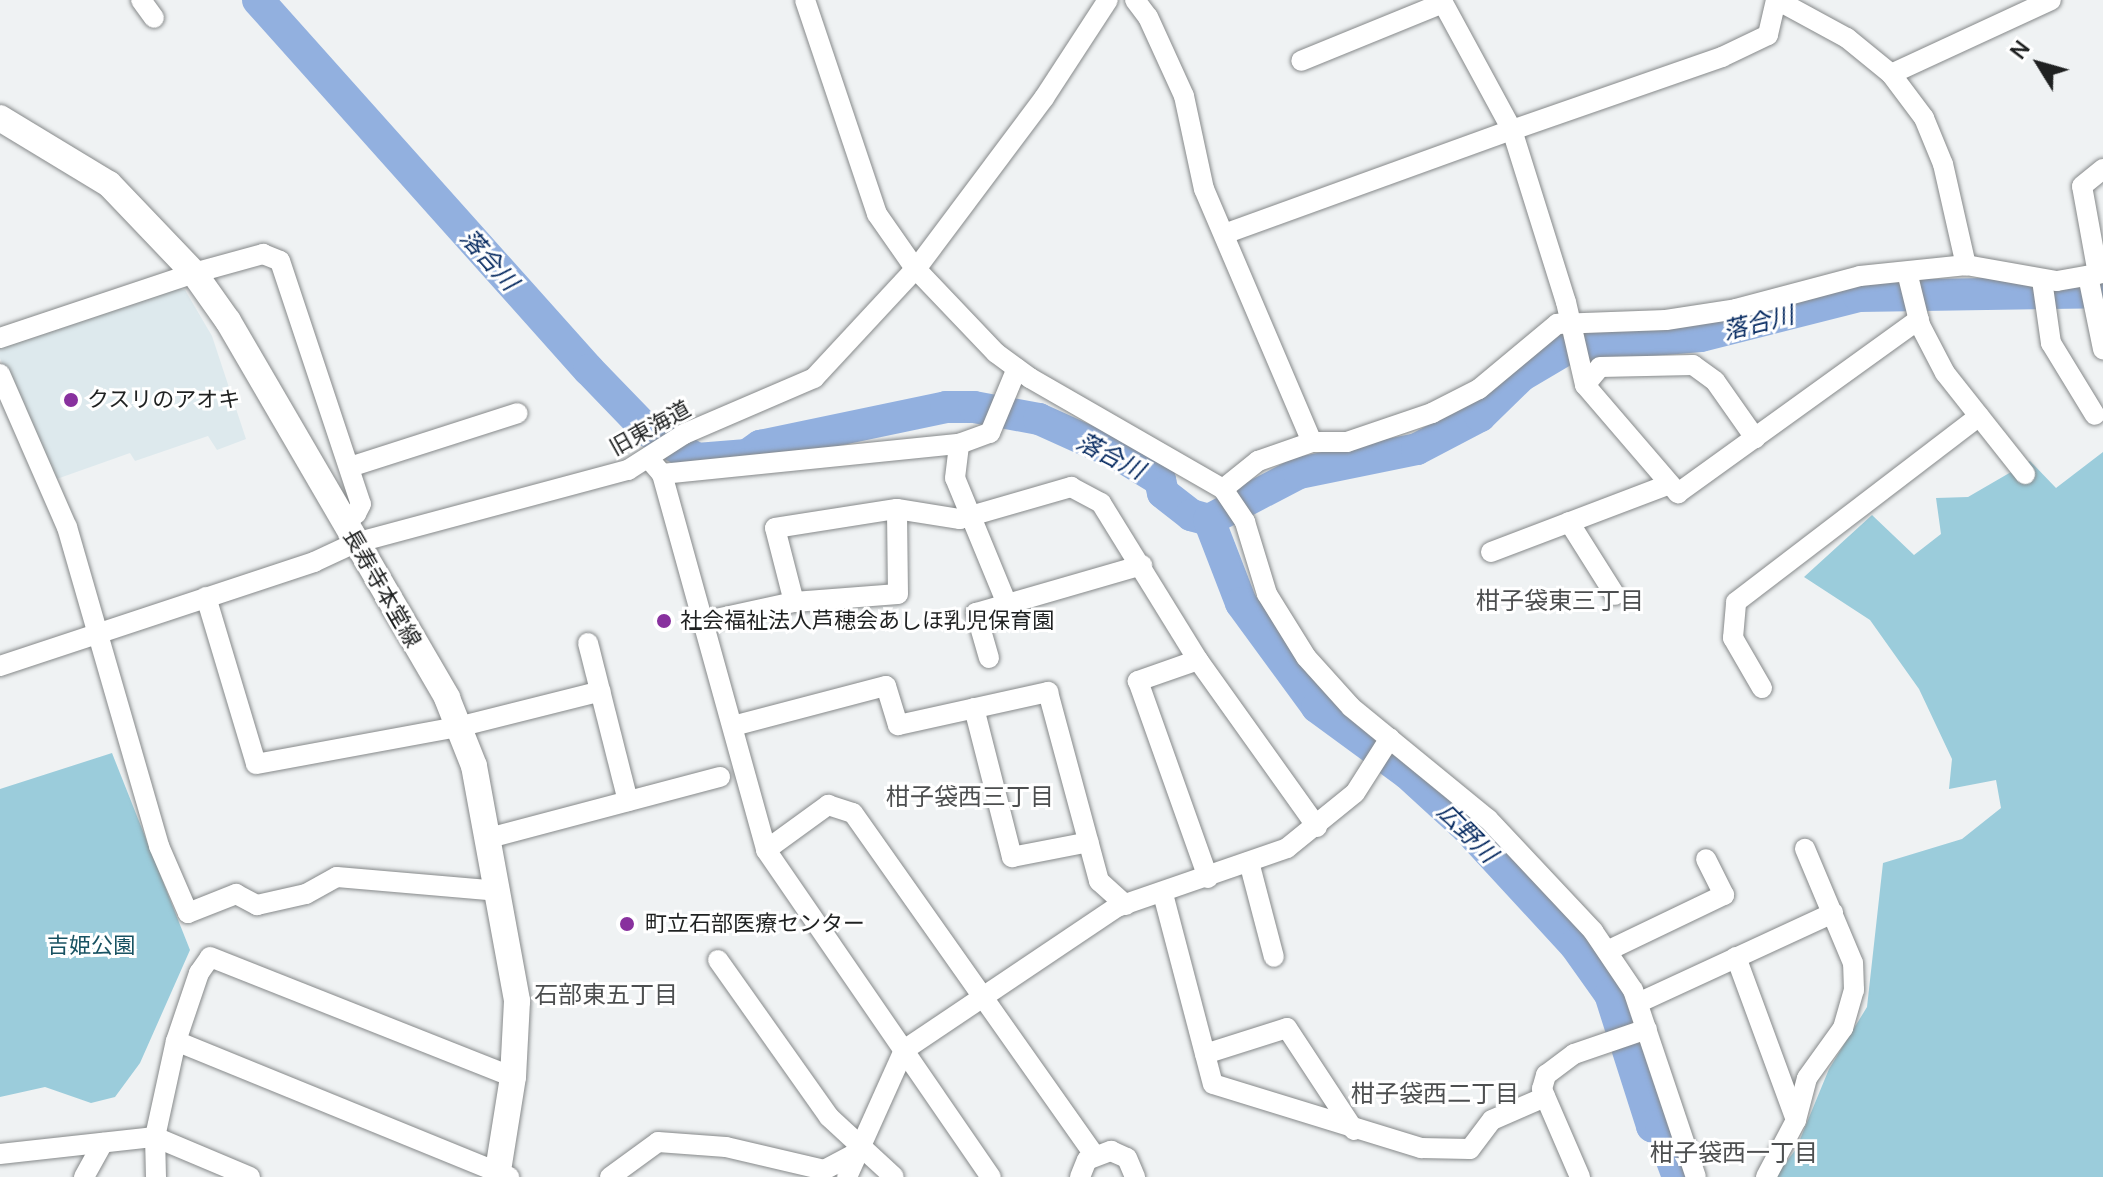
<!DOCTYPE html>
<meta charset="utf-8">
<style>
body{margin:0}
#map{position:relative;width:2103px;height:1177px;overflow:hidden;background:#eff2f3;font-family:Manrope,"Noto Sans JP",sans-serif}
div>[style]{position:absolute}
[style*='--x']{left:calc(var(--x)*1px);top:calc(var(--y)*1px);width:calc(var(--w)*1px);rotate:calc(var(--a)*1deg)}
.built>*{inset:0;background:#dde9ed}
.green>*{inset:0;background:#9bccdb}
.river>*{height:32px;margin:-16px;padding:0 16px;transform-origin:16px;border-radius:16px;background:#92b0df}
.roads{filter:drop-shadow(0 0 2px #86898a) drop-shadow(0 0 2px #86898a)}
.minor>*{height:20px;margin:-10px;padding:0 10px;transform-origin:10px;border-radius:10px;background:#fff}
.major>*{height:26px;margin:-13px;padding:0 13px;transform-origin:13px;border-radius:13px;background:#fff}
.dots>*{width:22px;height:22px;translate:-50% -50%;box-sizing:border-box;border:4px solid #fff;border-radius:50%}
span{translate:-50% -50%;white-space:nowrap;text-align:center;line-height:1.15;-webkit-text-stroke:6px #fff;paint-order:stroke}
.poi-label{font-size:22px;color:#1f2121}
.left{translate:0 -50%;text-align:left}
.street-label{font-size:22px;color:#1f2121}
.park-label{font-size:22px;color:#185262}
.water-label{font-size:24px;color:#03275e;font-style:italic}
.neighbourhood-label{font-size:24px;color:#4d4f50}
.north{position:absolute;left:1999px;top:24px;width:80px;height:80px;-webkit-text-stroke:6px #fff;paint-order:stroke;rotate:307deg;font-size:22px;font-weight:700;line-height:32px;text-align:center;color:#1f2121}
.north::after{content:'';display:block;margin:auto;width:28px;height:36px;background:#1f2121;clip-path:polygon(50% 0,100% 100%,50% 72%,0 100%)}
</style>
<div id="map">
<div class="built">
<div style="clip-path:polygon(172px 288px,185px 290px,212px 336px,246px 439px,217px 450px,208px 436px,135px 461px,130px 453px,51px 481px,0 358px,0 344px)"></div>
</div>
<div class="green">
<div style="clip-path:polygon(2103px 452px,2103px 1177px,1775px 1177px,1796px 1149px,1829px 1069px,1867px 1007px,1883px 863px,1962px 839px,2001px 808px,1996px 780px,1949px 789px,1952px 759px,1919px 689px,1870px 620px,1804px 577px,1872px 515px,1914px 555px,1941px 534px,1936px 498px,1968px 497px,2030px 461px,2056px 488px)"></div>
<div style="clip-path:polygon(112px 753px,190px 950px,140px 1063px,115px 1097px,91px 1103px,45px 1087px,0 1097px,0 789px)"></div>
</div>
<div class="river">
<div style="--x:258;--y:0;--w:496;--a:48.2"></div>
<div style="--x:589;--y:370;--w:85;--a:46"></div>
<div style="--x:648;--y:431;--w:56;--a:29.7"></div>
<div style="--x:697;--y:459;--w:50;--a:-4.6"></div>
<div style="--x:747;--y:455;--w:16;--a:-35"></div>
<div style="--x:760;--y:446;--w:190;--a:-11.8"></div>
<div style="--x:946;--y:407;--w:28;--a:0"></div>
<div style="--x:974;--y:407;--w:66;--a:10.5"></div>
<div style="--x:1039;--y:419;--w:90;--a:24.3"></div>
<div style="--x:1121;--y:456;--w:46;--a:31.6"></div>
<div style="--x:1160;--y:480;--w:13;--a:77"></div>
<div style="--x:1163;--y:493;--w:36;--a:38"></div>
<div style="--x:1191;--y:515;--w:19;--a:16"></div>
<div style="--x:1209;--y:520;--w:102;--a:-27.6"></div>
<div style="--x:1299;--y:473;--w:120;--a:-11.5"></div>
<div style="--x:1417;--y:449;--w:71;--a:-27.6"></div>
<div style="--x:1480;--y:416;--w:57;--a:-44.3"></div>
<div style="--x:1521;--y:376;--w:57;--a:-30.6"></div>
<div style="--x:1570;--y:347;--w:131;--a:-4.8"></div>
<div style="--x:1701;--y:336;--w:163;--a:-14.2"></div>
<div style="--x:1859;--y:296;--w:244;--a:-0.9"></div>
<div style="--x:1209;--y:520;--w:89;--a:68.9"></div>
<div style="--x:1241;--y:603;--w:129;--a:53.8"></div>
<div style="--x:1317;--y:707;--w:112;--a:36.3"></div>
<div style="--x:1407;--y:773;--w:81;--a:42.5"></div>
<div style="--x:1467;--y:828;--w:159;--a:47.3"></div>
<div style="--x:1575;--y:945;--w:60;--a:54.5"></div>
<div style="--x:1610;--y:994;--w:139;--a:72.3"></div>
<div style="--x:1652;--y:1126;--w:10;--a:29"></div>
<div style="--x:1661;--y:1131;--w:49;--a:69.7"></div>
</div>
<div class="roads">
<div class="minor">
<div style="--x:141;--y:0;--w:22;--a:54"></div>
<div style="--x:805;--y:0;--w:226;--a:71.4"></div>
<div style="--x:877;--y:214;--w:65;--a:55.1"></div>
<div style="--x:914;--y:267;--w:119;--a:46.4"></div>
<div style="--x:996;--y:353;--w:42;--a:36.3"></div>
<div style="--x:1030;--y:378;--w:223;--a:29.9"></div>
<div style="--x:1223;--y:489;--w:40;--a:56"></div>
<div style="--x:1245;--y:522;--w:75;--a:73"></div>
<div style="--x:1267;--y:594;--w:74;--a:58.2"></div>
<div style="--x:1306;--y:657;--w:67;--a:48"></div>
<div style="--x:1351;--y:707;--w:177;--a:39.3"></div>
<div style="--x:1488;--y:819;--w:154;--a:46.8"></div>
<div style="--x:1593;--y:931;--w:71;--a:55.9"></div>
<div style="--x:1633;--y:990;--w:197;--a:71.4"></div>
<div style="--x:1135;--y:0;--w:21;--a:53"></div>
<div style="--x:1148;--y:17;--w:87;--a:65.5"></div>
<div style="--x:1184;--y:96;--w:95;--a:77.9"></div>
<div style="--x:1204;--y:189;--w:275;--a:66.9"></div>
<div style="--x:1776;--y:0;--w:36;--a:103"></div>
<div style="--x:1768;--y:35;--w:51;--a:154.4"></div>
<div style="--x:1722;--y:57;--w:222;--a:160.8"></div>
<div style="--x:1512;--y:130;--w:180;--a:72.6"></div>
<div style="--x:1566;--y:302;--w:85;--a:77.1"></div>
<div style="--x:1585;--y:385;--w:143;--a:49.3"></div>
<div style="--x:1678;--y:493;--w:297;--a:-35.8"></div>
<div style="--x:1777;--y:0;--w:80;--a:28.5"></div>
<div style="--x:1847;--y:38;--w:57;--a:39.3"></div>
<div style="--x:1891;--y:74;--w:55;--a:53.1"></div>
<div style="--x:1924;--y:118;--w:50;--a:67.6"></div>
<div style="--x:1943;--y:164;--w:104;--a:77.2"></div>
<div style="--x:1891;--y:74;--w:176;--a:-24.8"></div>
<div style="--x:1227;--y:233;--w:303;--a:-19.9"></div>
<div style="--x:1512;--y:130;--w:145;--a:-118.5"></div>
<div style="--x:1443;--y:3;--w:153;--a:157.8"></div>
<div style="--x:1907;--y:272;--w:55;--a:76.2"></div>
<div style="--x:1920;--y:325;--w:54;--a:62.5"></div>
<div style="--x:1945;--y:373;--w:129;--a:51.6"></div>
<div style="--x:2098;--y:274;--w:89;--a:-100.3"></div>
<div style="--x:2082;--y:186;--w:27;--a:-39"></div>
<div style="--x:2088;--y:276;--w:75;--a:78.4"></div>
<div style="--x:2042;--y:280;--w:64;--a:81.9"></div>
<div style="--x:2051;--y:343;--w:84;--a:58.6"></div>
<div style="--x:0;--y:338;--w:205;--a:-18.5"></div>
<div style="--x:194;--y:273;--w:72;--a:-15.4"></div>
<div style="--x:263;--y:254;--w:18;--a:22"></div>
<div style="--x:280;--y:261;--w:256;--a:71.6"></div>
<div style="--x:361;--y:504;--w:11;--a:117"></div>
<div style="--x:356;--y:514;--w:15;--a:152"></div>
<div style="--x:0;--y:374;--w:167;--a:66.4"></div>
<div style="--x:67;--y:527;--w:332;--a:73.9"></div>
<div style="--x:159;--y:846;--w:73;--a:66.6"></div>
<div style="--x:188;--y:913;--w:52;--a:-21.6"></div>
<div style="--x:236;--y:894;--w:24;--a:28"></div>
<div style="--x:257;--y:905;--w:50;--a:-12.7"></div>
<div style="--x:306;--y:894;--w:35;--a:-29"></div>
<div style="--x:337;--y:877;--w:163;--a:4.9"></div>
<div style="--x:1585;--y:385;--w:23;--a:-50"></div>
<div style="--x:1600;--y:367;--w:93;--a:-1.2"></div>
<div style="--x:1693;--y:365;--w:27;--a:36"></div>
<div style="--x:1715;--y:381;--w:70;--a:54.9"></div>
<div style="--x:649;--y:459;--w:20;--a:49"></div>
<div style="--x:662;--y:474;--w:390;--a:74.5"></div>
<div style="--x:766;--y:850;--w:397;--a:55.5"></div>
<div style="--x:350;--y:467;--w:176;--a:-17.8"></div>
<div style="--x:662;--y:474;--w:299;--a:-5.8"></div>
<div style="--x:1223;--y:489;--w:45;--a:-38.7"></div>
<div style="--x:1258;--y:461;--w:57;--a:-19.4"></div>
<div style="--x:1312;--y:442;--w:35;--a:0"></div>
<div style="--x:1347;--y:442;--w:90;--a:-18.8"></div>
<div style="--x:1432;--y:413;--w:53;--a:-27.1"></div>
<div style="--x:1479;--y:389;--w:102;--a:-39.8"></div>
<div style="--x:1557;--y:324;--w:109;--a:-2.1"></div>
<div style="--x:1666;--y:320;--w:71;--a:-8.9"></div>
<div style="--x:1736;--y:309;--w:128;--a:-14.9"></div>
<div style="--x:1860;--y:276;--w:107;--a:-5.9"></div>
<div style="--x:1966;--y:265;--w:92;--a:10"></div>
<div style="--x:2057;--y:281;--w:47;--a:-9.9"></div>
<div style="--x:1569;--y:522;--w:86;--a:57.8"></div>
<div style="--x:1491;--y:552;--w:191;--a:-20.8"></div>
<div style="--x:206;--y:597;--w:174;--a:73.3"></div>
<div style="--x:256;--y:764;--w:205;--a:-10.4"></div>
<div style="--x:458;--y:727;--w:147;--a:-14.1"></div>
<div style="--x:794;--y:602;--w:76;--a:-104.4"></div>
<div style="--x:775;--y:528;--w:123;--a:-8.9"></div>
<div style="--x:897;--y:509;--w:64;--a:9"></div>
<div style="--x:960;--y:519;--w:116;--a:-16.1"></div>
<div style="--x:1071;--y:487;--w:34;--a:28"></div>
<div style="--x:1101;--y:503;--w:185;--a:58.3"></div>
<div style="--x:1198;--y:660;--w:205;--a:54.5"></div>
<div style="--x:1007;--y:604;--w:136;--a:-112.4"></div>
<div style="--x:955;--y:478;--w:34;--a:-83"></div>
<div style="--x:959;--y:444;--w:33;--a:-20"></div>
<div style="--x:990;--y:433;--w:70;--a:-67.4"></div>
<div style="--x:702;--y:622;--w:94;--a:-12.3"></div>
<div style="--x:794;--y:602;--w:104;--a:-4.4"></div>
<div style="--x:898;--y:594;--w:85;--a:-90.7"></div>
<div style="--x:588;--y:643;--w:163;--a:75.8"></div>
<div style="--x:989;--y:658;--w:47;--a:-106.1"></div>
<div style="--x:976;--y:613;--w:173;--a:-16.1"></div>
<div style="--x:1198;--y:660;--w:64;--a:160.7"></div>
<div style="--x:1138;--y:681;--w:209;--a:70.4"></div>
<div style="--x:0;--y:666;--w:331;--a:-18.3"></div>
<div style="--x:314;--y:562;--w:45;--a:-24.9"></div>
<div style="--x:355;--y:543;--w:283;--a:-15"></div>
<div style="--x:628;--y:470;--w:67;--a:-32.7"></div>
<div style="--x:684;--y:434;--w:142;--a:-23.3"></div>
<div style="--x:814;--y:378;--w:154;--a:-47.1"></div>
<div style="--x:919;--y:265;--w:209;--a:-53.2"></div>
<div style="--x:1044;--y:98;--w:117;--a:-56.9"></div>
<div style="--x:1762;--y:688;--w:58;--a:-120.1"></div>
<div style="--x:1733;--y:638;--w:36;--a:-85"></div>
<div style="--x:1736;--y:602;--w:306;--a:-37.4"></div>
<div style="--x:974;--y:708;--w:154;--a:75.7"></div>
<div style="--x:1012;--y:857;--w:78;--a:-11"></div>
<div style="--x:733;--y:726;--w:158;--a:-14.7"></div>
<div style="--x:886;--y:686;--w:41;--a:72.9"></div>
<div style="--x:898;--y:725;--w:154;--a:-12.4"></div>
<div style="--x:1048;--y:692;--w:196;--a:74.9"></div>
<div style="--x:1099;--y:881;--w:36;--a:42"></div>
<div style="--x:489;--y:838;--w:239;--a:-14.8"></div>
<div style="--x:766;--y:850;--w:77;--a:-36"></div>
<div style="--x:828;--y:805;--w:26;--a:18"></div>
<div style="--x:853;--y:813;--w:418;--a:54.8"></div>
<div style="--x:1249;--y:862;--w:98;--a:75.3"></div>
<div style="--x:1163;--y:894;--w:196;--a:75.3"></div>
<div style="--x:1213;--y:1084;--w:218;--a:17.1"></div>
<div style="--x:1421;--y:1148;--w:49;--a:1.2"></div>
<div style="--x:1470;--y:1149;--w:36;--a:-53"></div>
<div style="--x:1492;--y:1120;--w:58;--a:-23.5"></div>
<div style="--x:1607;--y:951;--w:130;--a:-25.6"></div>
<div style="--x:1724;--y:895;--w:40;--a:-116.6"></div>
<div style="--x:1736;--y:957;--w:174;--a:69.8"></div>
<div style="--x:718;--y:960;--w:192;--a:54.7"></div>
<div style="--x:829;--y:1117;--w:88;--a:42.7"></div>
<div style="--x:1638;--y:1003;--w:215;--a:-24.8"></div>
<div style="--x:176;--y:1041;--w:360;--a:22.2"></div>
<div style="--x:1205;--y:1054;--w:86;--a:-17.6"></div>
<div style="--x:1287;--y:1028;--w:122;--a:56.7"></div>
<div style="--x:0;--y:1154;--w:156;--a:-6.3"></div>
<div style="--x:155;--y:1137;--w:103;--a:22.8"></div>
<div style="--x:84;--y:1177;--w:39;--a:-61"></div>
<div style="--x:156;--y:1177;--w:40;--a:-91.4"></div>
<div style="--x:155;--y:1137;--w:98;--a:-77.7"></div>
<div style="--x:176;--y:1041;--w:72;--a:-71.3"></div>
<div style="--x:199;--y:973;--w:19;--a:-55"></div>
<div style="--x:210;--y:957;--w:326;--a:21.6"></div>
<div style="--x:610;--y:1177;--w:59;--a:-36.1"></div>
<div style="--x:658;--y:1142;--w:68;--a:4.2"></div>
<div style="--x:726;--y:1147;--w:101;--a:13.2"></div>
<div style="--x:824;--y:1170;--w:41;--a:-27.8"></div>
<div style="--x:847;--y:1177;--w:139;--a:-65.8"></div>
<div style="--x:904;--y:1050;--w:257;--a:-33.9"></div>
<div style="--x:1117;--y:907;--w:180;--a:-19.1"></div>
<div style="--x:1287;--y:848;--w:87;--a:-39"></div>
<div style="--x:1355;--y:793;--w:65;--a:-57.5"></div>
<div style="--x:1080;--y:1177;--w:18;--a:-68"></div>
<div style="--x:1087;--y:1160;--w:26;--a:-21"></div>
<div style="--x:1111;--y:1151;--w:17;--a:24"></div>
<div style="--x:1127;--y:1158;--w:21;--a:67"></div>
<div style="--x:1580;--y:1177;--w:96;--a:-113.4"></div>
<div style="--x:1542;--y:1089;--w:15;--a:-74"></div>
<div style="--x:1546;--y:1075;--w:35;--a:-37"></div>
<div style="--x:1574;--y:1054;--w:77;--a:-18.9"></div>
<div style="--x:1766;--y:1177;--w:64;--a:-62.2"></div>
<div style="--x:1796;--y:1120;--w:43;--a:-75.3"></div>
<div style="--x:1807;--y:1078;--w:62;--a:-54.2"></div>
<div style="--x:1843;--y:1028;--w:40;--a:-74"></div>
<div style="--x:1854;--y:990;--w:27;--a:-92"></div>
<div style="--x:1853;--y:963;--w:124;--a:-112.8"></div>
</div>
<div class="major">
<div style="--x:0;--y:118;--w:127;--a:31.2"></div>
<div style="--x:109;--y:184;--w:123;--a:46.3"></div>
<div style="--x:194;--y:273;--w:59;--a:54.7"></div>
<div style="--x:228;--y:321;--w:436;--a:59.8"></div>
<div style="--x:447;--y:698;--w:73;--a:68.3"></div>
<div style="--x:474;--y:766;--w:239;--a:79.6"></div>
<div style="--x:517;--y:1001;--w:76;--a:93"></div>
<div style="--x:513;--y:1077;--w:101;--a:99.1"></div>
</div>
</div>
<div class="dots">
<div style="left:71px;top:400px;background:#88319e"></div>
<div style="left:664px;top:621px;background:#88319e"></div>
<div style="left:627px;top:924px;background:#88319e"></div>
</div>
<div class="poi-label">
<span class="left" style="left:87px;top:400px">クスリのアオキ</span>
<span class="left" style="left:680px;top:621px">社会福祉法人芦穂会あしほ乳児保育園</span>
<span class="left" style="left:645px;top:924px">町立石部医療センター</span>
</div>
<div class="street-label">
<span style="left:650px;top:428px;rotate:-29deg">旧東海道</span>
<span style="left:382px;top:588px;rotate:60deg">長寿寺本堂線</span>
</div>
<div class="park-label">
<span style="left:91px;top:946px">吉姫公園</span>
</div>
<div class="water-label">
<span style="left:490px;top:259px;rotate:48deg">落合川</span>
<span style="left:1758px;top:322px;rotate:-14deg">落合川</span>
<span style="left:1111px;top:455px;rotate:27deg">落合川</span>
<span style="left:1468px;top:832px;rotate:45deg">広野川</span>
</div>
<div class="neighbourhood-label">
<span style="left:1560px;top:600px">柑子袋東三丁目</span>
<span style="left:970px;top:796px">柑子袋西三丁目</span>
<span style="left:606px;top:994px">石部東五丁目</span>
<span style="left:1435px;top:1093px">柑子袋西二丁目</span>
<span style="left:1734px;top:1152px">柑子袋西一丁目</span>
</div>
<div class="north">N</div>
</div>
